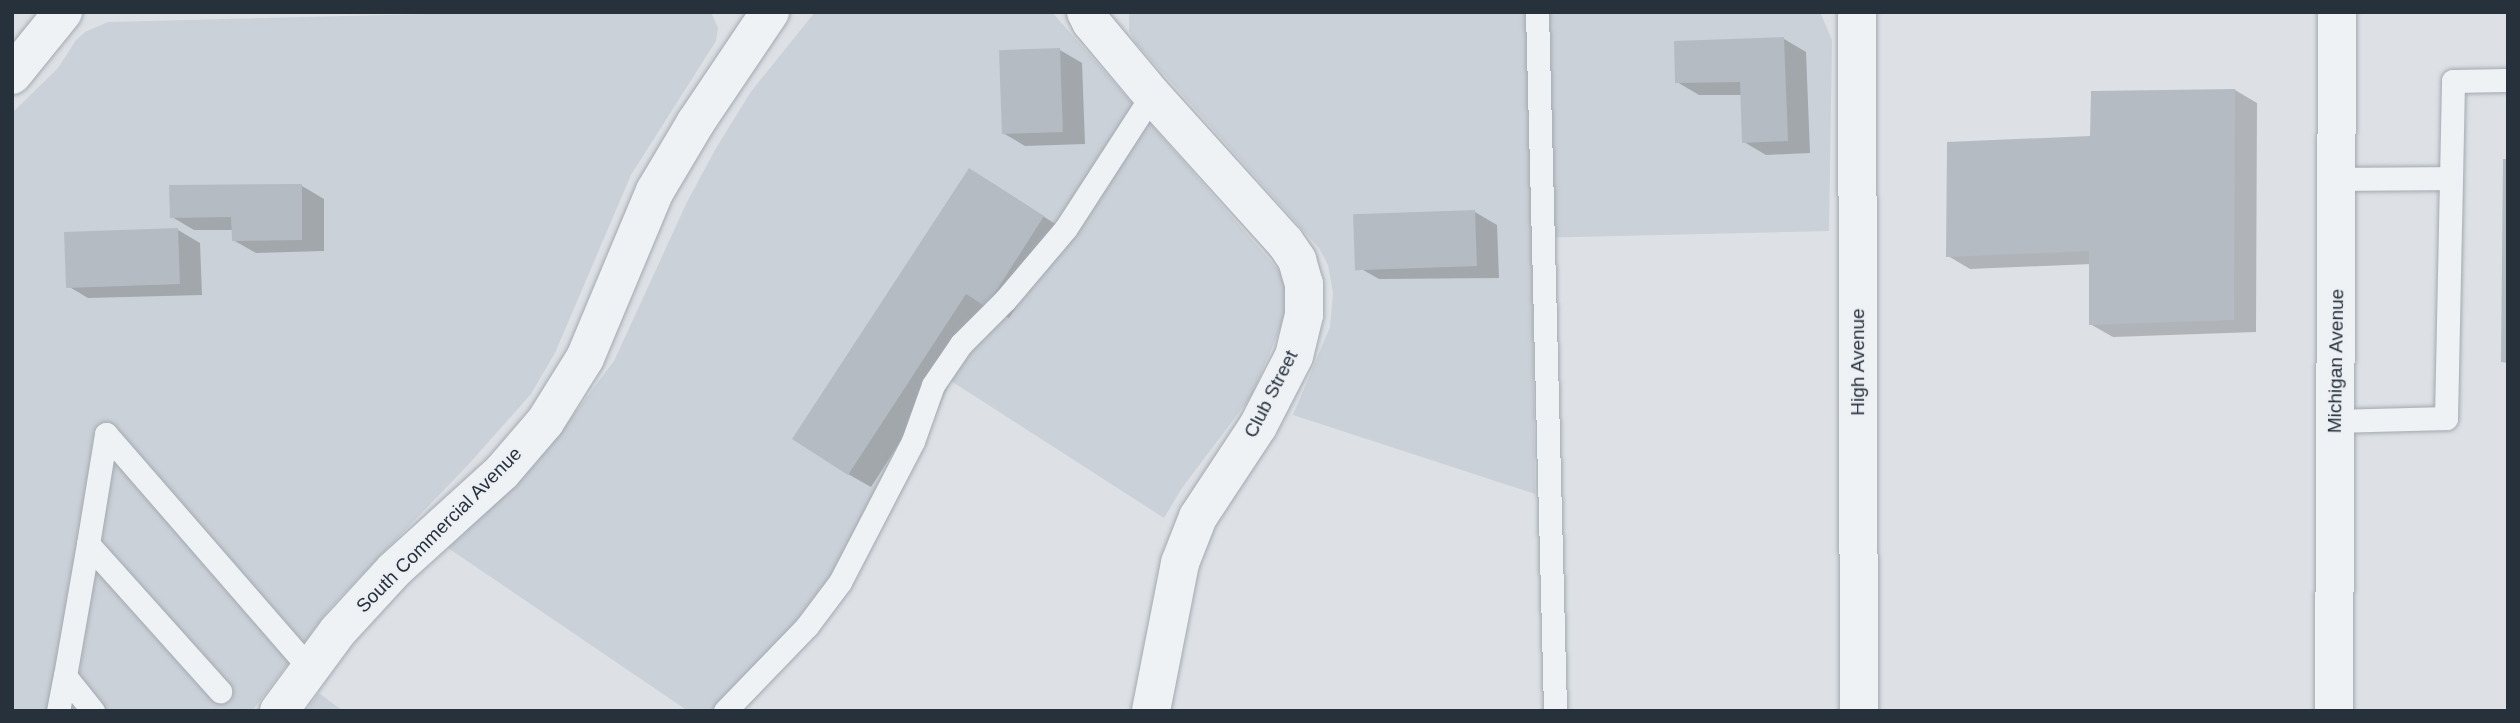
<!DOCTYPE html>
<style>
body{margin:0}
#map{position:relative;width:2520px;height:723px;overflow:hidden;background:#dde1e6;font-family:Arial,sans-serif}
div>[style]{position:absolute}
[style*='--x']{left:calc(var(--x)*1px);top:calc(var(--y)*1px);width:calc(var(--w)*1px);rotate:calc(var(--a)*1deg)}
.built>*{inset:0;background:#cbd1d8}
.shadow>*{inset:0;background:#0003}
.building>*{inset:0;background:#b4bbc3;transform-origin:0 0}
.roads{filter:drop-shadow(0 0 2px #a3a9b0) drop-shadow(0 0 2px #a3a9b0)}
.lane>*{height:23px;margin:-11.5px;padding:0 11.5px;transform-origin:11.5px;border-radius:11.5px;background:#eff2f5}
.street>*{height:38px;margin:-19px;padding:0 19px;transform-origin:19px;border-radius:19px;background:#eff2f5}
span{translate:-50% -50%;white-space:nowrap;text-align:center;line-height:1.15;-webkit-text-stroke:5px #ecf0f4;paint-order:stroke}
.street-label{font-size:19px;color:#27313c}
.frame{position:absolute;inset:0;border:14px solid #27313c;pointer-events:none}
</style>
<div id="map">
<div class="built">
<div style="clip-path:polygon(510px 12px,711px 12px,718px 28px,716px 41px,631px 175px,555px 353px,531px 394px,468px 465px,331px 607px,252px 711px,12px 711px,12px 113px,58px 68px,76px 40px,85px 32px,108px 22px)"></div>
<div style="clip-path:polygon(815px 12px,1052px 12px,1283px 275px,1288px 300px,1282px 324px,1252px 395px,1182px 488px,1164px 518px,951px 381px,901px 493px,865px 554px,735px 711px,688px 711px,448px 548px,547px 450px,614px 361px,687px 202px,715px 150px,750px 93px)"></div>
<div style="clip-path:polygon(1129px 12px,1820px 12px,1832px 40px,1829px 231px,1532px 238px,1535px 494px,1293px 415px,1330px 327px,1333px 293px,1328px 265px,1319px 248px,1136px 43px,1129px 31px)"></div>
<div style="clip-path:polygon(319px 693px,343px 711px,306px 711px)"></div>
</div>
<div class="shadow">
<div style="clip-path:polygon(1784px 39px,1806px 52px,1810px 153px,1766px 155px,1744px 142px,1742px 95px,1699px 95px,1677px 82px)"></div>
<div style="clip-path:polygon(1060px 50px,1082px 63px,1085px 144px,1025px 146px,1003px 133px)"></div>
<div style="clip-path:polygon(2235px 90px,2257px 103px,2256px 332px,2113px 337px,2090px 324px,2091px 264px,1970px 269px,1948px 256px,2092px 138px)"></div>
<div style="clip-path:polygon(992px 183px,1066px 231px,1009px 318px,988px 306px,871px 487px,848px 474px)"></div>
<div style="clip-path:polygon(302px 186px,324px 199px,324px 251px,256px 253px,233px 240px,233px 230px,194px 230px,172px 217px)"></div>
<div style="clip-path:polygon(1475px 212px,1497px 225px,1499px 278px,1379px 279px,1356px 266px)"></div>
<div style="clip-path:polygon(178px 230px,200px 243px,202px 295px,88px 298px,66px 285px)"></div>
</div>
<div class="building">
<div style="clip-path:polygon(1784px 37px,1788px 141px,1742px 143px,1740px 82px,1675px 83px,1674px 41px)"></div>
<div style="left:1060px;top:48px;width:84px;height:61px;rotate:88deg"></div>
<div style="clip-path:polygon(2235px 89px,2234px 320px,2089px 325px,2089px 251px,1946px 257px,1947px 142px,2090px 136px,2091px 91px)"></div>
<div style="clip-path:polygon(2503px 159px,2508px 159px,2508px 363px,2501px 362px)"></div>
<div style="clip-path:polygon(969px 168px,1044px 216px,986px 307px,966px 294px,848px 475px,792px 439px)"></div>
<div style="clip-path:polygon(302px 184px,302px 240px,232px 241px,231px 217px,170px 218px,169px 185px)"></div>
<div style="left:1475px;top:210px;width:56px;height:122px;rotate:88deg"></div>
<div style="left:178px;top:228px;width:56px;height:114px;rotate:88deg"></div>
</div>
<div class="roads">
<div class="lane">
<div style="--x:1537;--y:12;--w:699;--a:88.52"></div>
<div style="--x:2338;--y:179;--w:113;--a:-0.5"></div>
<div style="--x:2335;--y:421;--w:111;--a:-1.5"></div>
<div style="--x:2446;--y:418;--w:337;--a:-88.8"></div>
<div style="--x:2453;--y:81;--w:55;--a:-1"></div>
<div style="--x:106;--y:434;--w:311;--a:49"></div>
<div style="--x:106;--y:434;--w:111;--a:99.3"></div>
<div style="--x:88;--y:544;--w:198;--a:48.1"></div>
<div style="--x:88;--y:544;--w:134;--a:99.9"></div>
<div style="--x:65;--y:676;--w:45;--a:51.3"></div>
<div style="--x:58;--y:711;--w:36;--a:-79"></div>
<div style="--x:725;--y:711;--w:118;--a:-46"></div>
<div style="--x:807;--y:626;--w:55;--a:-53.1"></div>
<div style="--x:840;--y:582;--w:159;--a:-62.6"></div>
<div style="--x:913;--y:441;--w:59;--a:-70.3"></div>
<div style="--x:933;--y:385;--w:50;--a:-55.7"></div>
<div style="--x:961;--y:344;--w:62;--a:-45"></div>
<div style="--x:1005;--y:300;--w:94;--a:-49.7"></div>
<div style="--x:1066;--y:228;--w:158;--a:-57.1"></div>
</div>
<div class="street">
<div style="--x:1086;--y:12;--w:11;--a:63"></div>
<div style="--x:1091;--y:22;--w:95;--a:50.1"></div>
<div style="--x:1152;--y:95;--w:198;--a:47.9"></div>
<div style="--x:1285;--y:242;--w:22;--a:56"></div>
<div style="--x:1297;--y:260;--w:25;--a:74"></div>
<div style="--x:1304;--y:284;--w:31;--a:90"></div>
<div style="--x:1304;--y:315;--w:42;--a:103.7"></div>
<div style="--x:1294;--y:356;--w:79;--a:117.2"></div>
<div style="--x:1258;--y:426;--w:109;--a:123.4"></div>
<div style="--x:1198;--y:517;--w:49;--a:111.4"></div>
<div style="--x:1180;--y:563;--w:151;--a:101.1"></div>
<div style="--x:1857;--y:12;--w:699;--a:89.84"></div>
<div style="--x:12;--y:75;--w:81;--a:-51"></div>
<div style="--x:279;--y:711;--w:99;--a:-53.6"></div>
<div style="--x:338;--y:631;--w:83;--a:-47.4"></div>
<div style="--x:394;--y:570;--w:146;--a:-42.2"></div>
<div style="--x:502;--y:472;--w:66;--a:-49.3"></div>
<div style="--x:545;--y:422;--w:75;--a:-58"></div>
<div style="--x:585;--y:358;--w:181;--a:-67.3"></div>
<div style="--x:655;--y:191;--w:80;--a:-59.3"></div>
<div style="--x:696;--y:122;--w:133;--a:-56.1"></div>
<div style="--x:2334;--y:711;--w:699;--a:-89.75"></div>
</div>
</div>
<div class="street-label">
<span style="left:2336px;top:361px;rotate:-89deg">Michigan Avenue</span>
<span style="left:1858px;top:362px;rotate:-90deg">High Avenue</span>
<span style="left:1271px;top:394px;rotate:-63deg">Club Street</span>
<span style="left:439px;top:530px;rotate:-45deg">South Commercial Avenue</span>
</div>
<div class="frame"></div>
</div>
